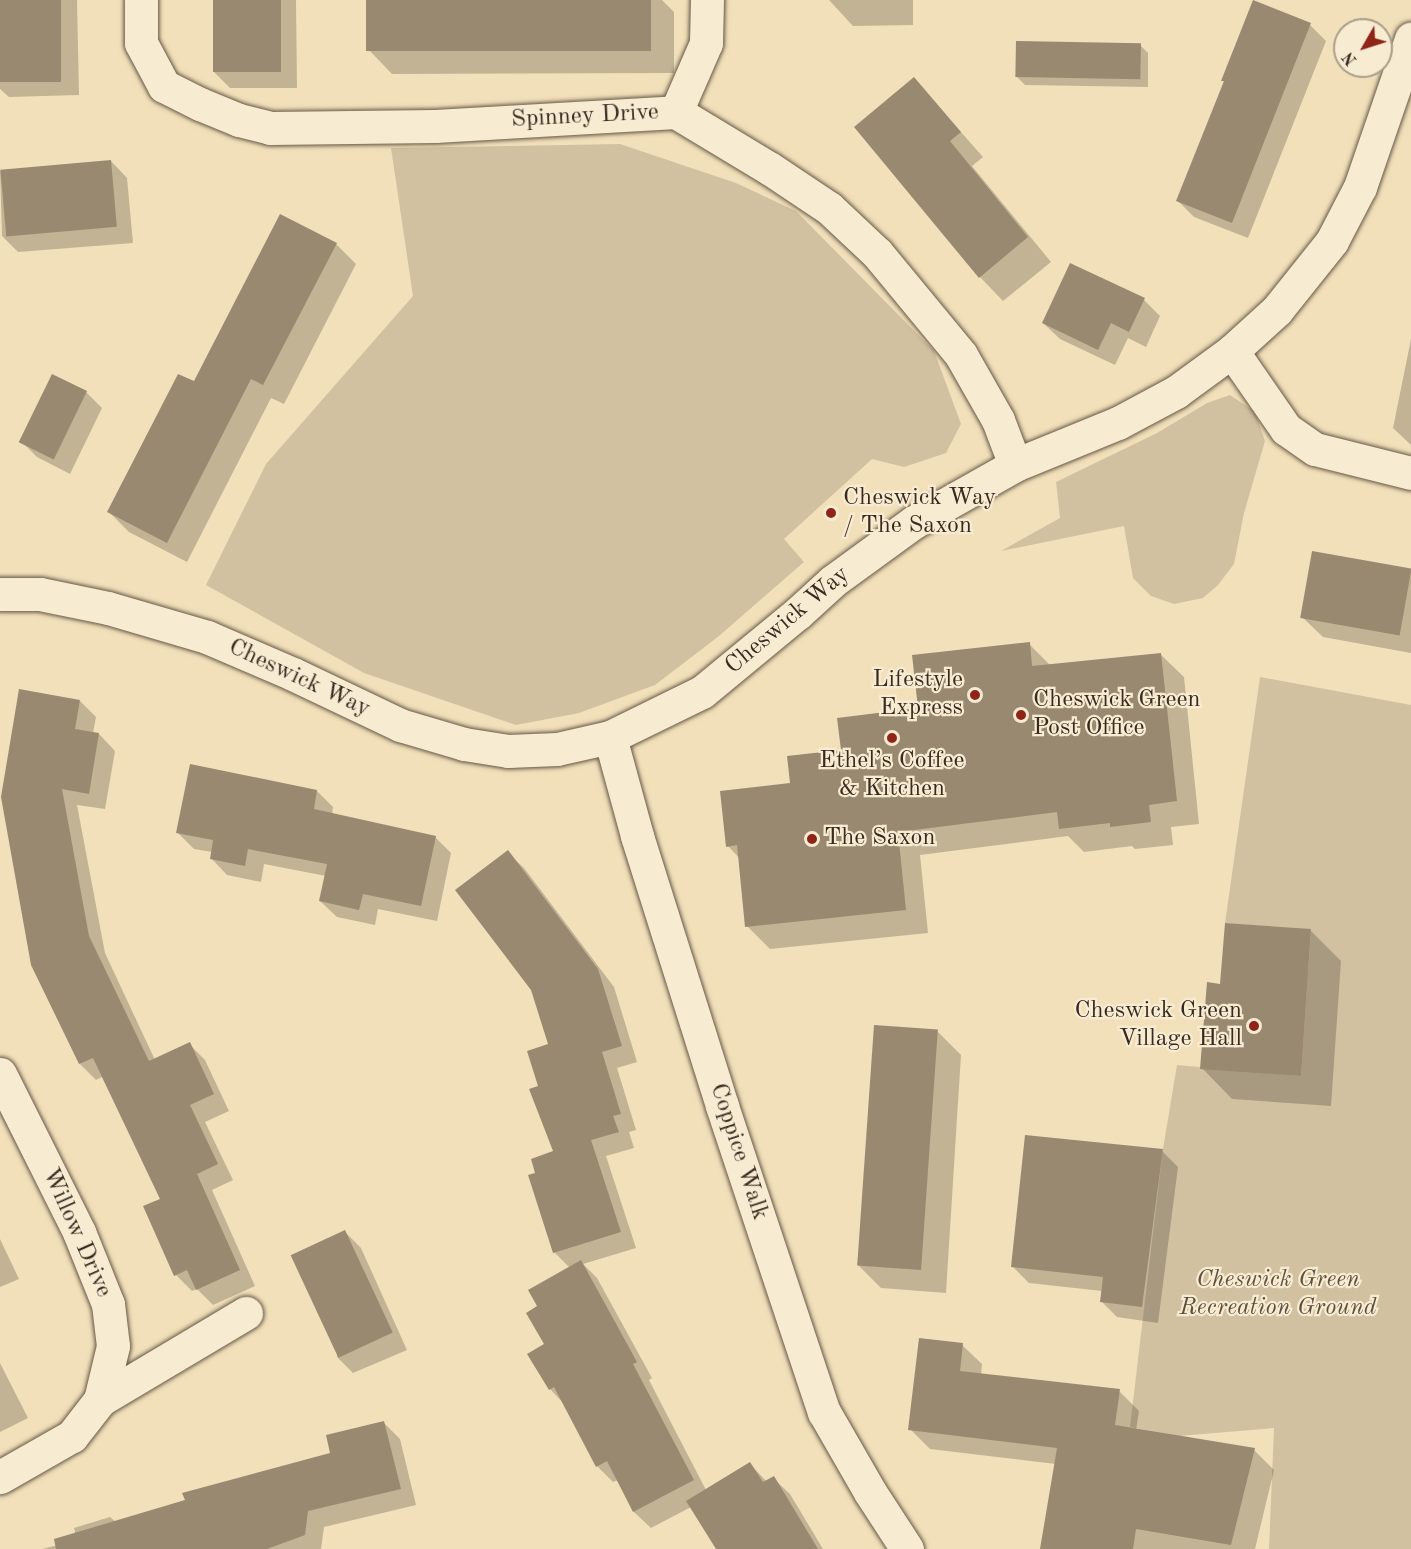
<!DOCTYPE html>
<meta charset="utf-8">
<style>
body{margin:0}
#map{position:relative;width:1411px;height:1549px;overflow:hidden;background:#f2e0ba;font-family:"Old Standard TT",serif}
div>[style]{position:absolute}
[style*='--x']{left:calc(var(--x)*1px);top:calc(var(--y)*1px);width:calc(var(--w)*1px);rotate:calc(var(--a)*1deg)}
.green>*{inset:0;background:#d2c1a0}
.shadow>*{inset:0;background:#0003}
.building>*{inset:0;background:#998970;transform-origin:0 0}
.roads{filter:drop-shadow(0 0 2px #665846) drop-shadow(0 0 2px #665846)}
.minor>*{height:33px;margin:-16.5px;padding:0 16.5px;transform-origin:16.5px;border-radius:16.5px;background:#f7ebd2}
.dots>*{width:16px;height:16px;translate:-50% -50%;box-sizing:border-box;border:3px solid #f7ebd2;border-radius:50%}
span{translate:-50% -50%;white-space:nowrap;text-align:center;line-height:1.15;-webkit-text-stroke:4.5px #f7ebd2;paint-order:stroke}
.street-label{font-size:24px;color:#382a1f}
.poi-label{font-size:24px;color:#382a1f}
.left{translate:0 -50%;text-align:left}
.right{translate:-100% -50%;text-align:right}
.park-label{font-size:24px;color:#5e503f;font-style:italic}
.north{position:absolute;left:1333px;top:18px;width:60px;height:60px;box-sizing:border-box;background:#f7ebd2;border:2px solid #ab9e8a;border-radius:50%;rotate:231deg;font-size:16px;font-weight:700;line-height:24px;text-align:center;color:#382a1f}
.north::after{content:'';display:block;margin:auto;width:21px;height:27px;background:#8f2418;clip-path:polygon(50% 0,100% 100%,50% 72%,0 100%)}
</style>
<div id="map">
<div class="green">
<div style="clip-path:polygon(620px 144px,736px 183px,796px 211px,934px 351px,961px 424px,946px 453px,904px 467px,872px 459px,784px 539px,804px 562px,719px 636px,655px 685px,579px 713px,516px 725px,364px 673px,206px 585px,266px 464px,413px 296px,391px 148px)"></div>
<div style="clip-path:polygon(1230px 395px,1255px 412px,1265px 441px,1244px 513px,1234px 564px,1218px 585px,1203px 598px,1174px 604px,1151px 596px,1133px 578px,1124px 526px,1001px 551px,1060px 518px,1056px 482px,1157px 433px,1207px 403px)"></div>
<div style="clip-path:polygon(1260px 677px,1411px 705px,1411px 1549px,1269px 1549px,1274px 1428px,1179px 1436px,1130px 1427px,1163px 1149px,1177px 1065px,1301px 1076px,1311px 930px,1225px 923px)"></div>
</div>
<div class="shadow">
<div style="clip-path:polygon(0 0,77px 0,79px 95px,9px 97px,0 89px)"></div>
<div style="clip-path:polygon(214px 0,296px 0,297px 88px,230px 88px,214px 72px)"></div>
<div style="clip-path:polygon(368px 0,662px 0,674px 12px,674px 73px,392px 74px,369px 50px)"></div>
<div style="clip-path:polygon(829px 0,913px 0,913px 25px,853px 26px)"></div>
<div style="clip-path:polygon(1310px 25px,1326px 41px,1248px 238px,1194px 217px,1178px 201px,1225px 83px,1223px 81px)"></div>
<div style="clip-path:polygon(1140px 45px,1148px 53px,1148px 87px,1025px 85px,1017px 77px)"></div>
<div style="clip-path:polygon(914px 79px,983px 157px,972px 166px,1051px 262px,1003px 301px,980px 277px)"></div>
<div style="clip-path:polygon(111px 161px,127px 178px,133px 243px,18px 252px,2px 236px,0 171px)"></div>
<div style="clip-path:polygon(336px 244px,356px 264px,284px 404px,271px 398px,187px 562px,129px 532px,109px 512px,194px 383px)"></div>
<div style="clip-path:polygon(1144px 300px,1160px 316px,1146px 347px,1128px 338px,1115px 365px,1060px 339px,1043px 323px)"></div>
<div style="clip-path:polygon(1411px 339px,1411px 450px,1411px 445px,1393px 428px)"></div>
<div style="clip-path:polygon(86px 392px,102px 408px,70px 474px,37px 457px,21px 441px)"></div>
<div style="clip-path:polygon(1411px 570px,1411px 653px,1323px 637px,1302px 617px)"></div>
<div style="clip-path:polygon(1029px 644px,1051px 666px,1160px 654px,1184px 677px,1199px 824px,1171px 827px,1173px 845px,1135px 849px,1132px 846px,1084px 852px,1068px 836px,920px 855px,928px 933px,770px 949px,747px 926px,740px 859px,728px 846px,791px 785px,843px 752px)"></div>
<div style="clip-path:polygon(80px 701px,96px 717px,93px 733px,99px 734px,115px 751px,105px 809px,77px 805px,105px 953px,155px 1060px,189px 1044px,205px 1060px,229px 1111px,205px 1122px,233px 1180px,212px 1190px,255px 1286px,213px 1305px,197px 1289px,192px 1291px,176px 1275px,162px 1199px,102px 1077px,96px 1080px,80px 1064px,3px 797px)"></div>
<div style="clip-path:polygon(317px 791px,333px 807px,332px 815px,435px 837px,451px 853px,437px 921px,378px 909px,375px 925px,337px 917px,320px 901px,326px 876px,264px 864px,261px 882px,227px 875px,211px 858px,212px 852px,194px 849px,178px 833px)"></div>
<div style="clip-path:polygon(507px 852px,524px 868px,614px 987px,637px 1062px,617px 1068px,636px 1130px,629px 1132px,634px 1148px,606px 1156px,636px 1248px,583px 1264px,597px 1278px,652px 1378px,649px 1380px,706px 1490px,750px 1464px,767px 1482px,773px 1478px,790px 1494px,823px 1549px,718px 1549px,691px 1507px,651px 1528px,634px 1512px,618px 1480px,613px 1482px,597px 1466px,565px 1405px,550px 1389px,539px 1307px,570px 1268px,554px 1252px,537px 1174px,554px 1152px,540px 1087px,550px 1045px)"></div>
<div style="clip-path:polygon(1311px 931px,1341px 961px,1331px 1106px,1232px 1099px,1202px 1068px,1222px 985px)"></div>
<div style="clip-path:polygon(937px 1031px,961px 1055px,946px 1293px,881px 1288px,857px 1264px)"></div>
<div style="clip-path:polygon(1162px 1151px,1178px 1167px,1158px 1323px,1117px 1317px,1101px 1301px,1102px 1291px,1029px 1283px,1013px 1267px)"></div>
<div style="clip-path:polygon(344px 1231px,361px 1248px,407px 1350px,353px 1373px,337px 1357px)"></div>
<div style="clip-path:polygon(0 1239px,19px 1279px,0 1287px)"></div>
<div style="clip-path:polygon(962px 1345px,982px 1364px,981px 1375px,1119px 1391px,1139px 1411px,1136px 1430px,1254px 1450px,1274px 1470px,1255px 1549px,1042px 1549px,1056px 1464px,930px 1449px,910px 1429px)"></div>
<div style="clip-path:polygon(0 1363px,28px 1418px,0 1432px)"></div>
<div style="clip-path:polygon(384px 1423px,400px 1439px,416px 1505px,324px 1527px,321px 1549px,42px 1549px,77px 1540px,74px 1528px,110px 1517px,116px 1522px,332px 1454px)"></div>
</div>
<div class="building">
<div style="left:0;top:0;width:61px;height:82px"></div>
<div style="left:213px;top:0;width:68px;height:72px"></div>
<div style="left:366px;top:0;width:285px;height:51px"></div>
<div style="clip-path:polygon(1253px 0,1311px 23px,1232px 223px,1176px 201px,1224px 81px,1221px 81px)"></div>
<div style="left:1016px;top:41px;width:125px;height:36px;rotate:1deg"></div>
<div style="clip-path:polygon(914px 77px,961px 132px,950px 141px,1028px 237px,979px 278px,854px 127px)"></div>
<div style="left:111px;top:160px;width:67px;height:111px;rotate:85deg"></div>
<div style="clip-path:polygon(280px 214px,337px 243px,263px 385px,251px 379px,167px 543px,107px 512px,178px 374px,194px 381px)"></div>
<div style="clip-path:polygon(1070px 263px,1145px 298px,1129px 332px,1111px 323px,1098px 350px,1042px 323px)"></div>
<div style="left:52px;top:374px;width:39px;height:76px;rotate:26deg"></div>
<div style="left:1312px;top:551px;width:101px;height:68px;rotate:10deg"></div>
<div style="clip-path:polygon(1030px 642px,1032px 666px,1161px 653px,1177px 801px,1149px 805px,1151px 822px,1110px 827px,1110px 823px,1059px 829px,1057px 812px,898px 832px,906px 910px,745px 927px,737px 845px,726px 847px,720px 791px,790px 783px,787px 756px,841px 750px,837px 718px,918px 708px,912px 655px)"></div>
<div style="clip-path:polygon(19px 689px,80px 700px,75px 729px,99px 733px,89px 794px,62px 789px,89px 936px,149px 1061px,190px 1042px,214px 1094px,190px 1105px,218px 1164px,197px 1174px,240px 1270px,196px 1290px,187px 1270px,174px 1276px,143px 1206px,160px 1199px,93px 1058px,79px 1064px,31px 965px,1px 797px)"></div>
<div style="clip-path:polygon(190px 764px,317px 790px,314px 809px,436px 836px,421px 906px,363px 894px,359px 910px,319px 901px,327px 864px,248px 849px,245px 866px,210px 859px,213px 840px,176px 833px)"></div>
<div style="clip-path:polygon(508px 850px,598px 969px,622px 1046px,602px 1052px,621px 1114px,613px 1116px,619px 1132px,591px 1140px,621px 1232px,553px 1253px,528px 1175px,535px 1173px,531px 1159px,553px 1151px,529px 1089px,538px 1086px,527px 1051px,548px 1044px,531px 990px,455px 890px)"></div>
<div style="clip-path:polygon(1225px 923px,1311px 929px,1301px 1076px,1200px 1069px,1207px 982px,1220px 984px)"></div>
<div style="left:874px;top:1025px;width:64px;height:241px;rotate:4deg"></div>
<div style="clip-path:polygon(1025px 1135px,1163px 1149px,1142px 1307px,1100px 1302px,1103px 1277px,1011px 1267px)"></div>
<div style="left:345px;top:1230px;width:113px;height:60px;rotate:65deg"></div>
<div style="clip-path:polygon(581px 1260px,637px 1362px,633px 1364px,694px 1480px,633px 1512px,607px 1461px,596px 1467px,554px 1387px,549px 1390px,527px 1354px,544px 1344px,526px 1313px,537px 1306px,528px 1290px)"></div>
<div style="clip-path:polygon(919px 1338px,963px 1343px,960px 1371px,1120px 1389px,1115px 1425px,1255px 1448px,1231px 1545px,1136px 1529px,1133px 1549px,1040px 1549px,1057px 1448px,908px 1430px)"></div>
<div style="clip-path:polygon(384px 1421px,401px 1489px,308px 1511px,305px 1535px,267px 1549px,56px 1549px,54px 1539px,185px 1500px,182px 1493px,330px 1453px,326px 1435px)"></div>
<div style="clip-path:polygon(750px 1462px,763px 1482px,774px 1476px,818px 1549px,716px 1549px,686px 1501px)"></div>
</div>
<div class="roads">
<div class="minor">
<div style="--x:141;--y:0;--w:43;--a:90"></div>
<div style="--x:141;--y:43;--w:49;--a:61.9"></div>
<div style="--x:164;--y:86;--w:40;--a:26.6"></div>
<div style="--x:200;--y:104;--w:42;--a:22.3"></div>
<div style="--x:239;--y:120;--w:32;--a:14"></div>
<div style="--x:270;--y:128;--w:165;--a:-0.7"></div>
<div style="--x:435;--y:126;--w:241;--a:-3.3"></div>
<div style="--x:676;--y:112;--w:109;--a:31.1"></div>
<div style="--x:769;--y:168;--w:72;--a:33.7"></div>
<div style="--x:829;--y:208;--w:66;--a:43.2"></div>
<div style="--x:877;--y:253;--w:132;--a:50.5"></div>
<div style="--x:961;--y:355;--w:75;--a:60.4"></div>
<div style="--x:998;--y:420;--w:48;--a:69.3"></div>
<div style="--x:676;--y:112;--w:75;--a:-66.5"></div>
<div style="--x:706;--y:43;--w:43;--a:-88.7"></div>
<div style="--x:1232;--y:351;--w:95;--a:55.3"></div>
<div style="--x:1286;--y:429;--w:35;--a:35"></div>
<div style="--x:1315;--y:449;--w:99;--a:14"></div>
<div style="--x:0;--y:594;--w:40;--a:0"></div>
<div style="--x:40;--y:594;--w:69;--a:11.6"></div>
<div style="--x:108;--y:608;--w:103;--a:16.3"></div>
<div style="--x:207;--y:637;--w:94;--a:23.3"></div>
<div style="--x:293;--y:674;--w:119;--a:25.5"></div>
<div style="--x:400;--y:725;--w:67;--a:16.5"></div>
<div style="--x:464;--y:744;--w:45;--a:9"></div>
<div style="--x:508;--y:751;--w:49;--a:-2.3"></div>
<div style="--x:557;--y:749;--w:54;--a:-12.8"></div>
<div style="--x:610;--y:737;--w:102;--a:-26.1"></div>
<div style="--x:702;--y:692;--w:124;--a:-39.5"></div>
<div style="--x:798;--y:613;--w:47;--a:-42.4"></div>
<div style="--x:833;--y:581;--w:100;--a:-36.1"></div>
<div style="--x:914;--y:522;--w:116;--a:-29.4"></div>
<div style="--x:1015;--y:465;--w:111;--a:-22.2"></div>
<div style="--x:1118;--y:423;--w:66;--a:-28.1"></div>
<div style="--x:1176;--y:392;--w:69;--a:-36.2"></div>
<div style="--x:1232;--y:351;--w:61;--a:-42.3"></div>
<div style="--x:1277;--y:310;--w:88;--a:-51.4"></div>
<div style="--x:1332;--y:241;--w:61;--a:-62.6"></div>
<div style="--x:1360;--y:187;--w:157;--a:-71"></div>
<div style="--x:610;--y:737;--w:103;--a:74.7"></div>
<div style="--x:637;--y:836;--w:283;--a:72.5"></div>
<div style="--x:722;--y:1106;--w:323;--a:71.6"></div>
<div style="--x:824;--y:1412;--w:92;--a:60.1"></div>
<div style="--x:870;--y:1492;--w:68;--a:57"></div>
<div style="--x:0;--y:1074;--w:177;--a:63.4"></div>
<div style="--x:79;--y:1232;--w:78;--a:68.1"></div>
<div style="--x:108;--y:1304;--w:42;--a:83.2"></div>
<div style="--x:113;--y:1346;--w:56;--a:103.5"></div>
<div style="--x:100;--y:1400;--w:46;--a:127.9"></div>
<div style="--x:72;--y:1436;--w:83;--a:150.3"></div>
<div style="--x:100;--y:1400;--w:170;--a:-30.8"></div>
</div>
</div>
<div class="dots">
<div style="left:831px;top:513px;background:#8f2418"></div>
<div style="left:975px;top:695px;background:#8f2418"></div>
<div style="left:1021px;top:715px;background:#8f2418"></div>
<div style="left:892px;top:738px;background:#8f2418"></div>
<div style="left:812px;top:839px;background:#8f2418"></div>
<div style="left:1254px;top:1026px;background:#8f2418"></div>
</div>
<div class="street-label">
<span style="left:585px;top:117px;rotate:-3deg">Spinney Drive</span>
<span style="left:788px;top:621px;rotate:-40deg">Cheswick Way</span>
<span style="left:299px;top:679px;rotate:25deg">Cheswick Way</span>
<span style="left:738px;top:1152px;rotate:72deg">Coppice Walk</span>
<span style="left:76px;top:1233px;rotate:66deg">Willow Drive</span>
</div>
<div class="poi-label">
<span class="left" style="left:843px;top:513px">Cheswick Way<br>/ The Saxon</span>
<span class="right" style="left:963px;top:695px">Lifestyle<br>Express</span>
<span class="left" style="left:1033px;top:715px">Cheswick Green<br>Post Office</span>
<span style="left:892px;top:776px">Ethel’s Coffee<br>&amp; Kitchen</span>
<span class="left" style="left:824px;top:839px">The Saxon</span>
<span class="right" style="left:1242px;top:1026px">Cheswick Green<br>Village Hall</span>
</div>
<div class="park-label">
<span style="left:1278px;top:1295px">Cheswick Green<br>Recreation Ground</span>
</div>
<div class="north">N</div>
</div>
